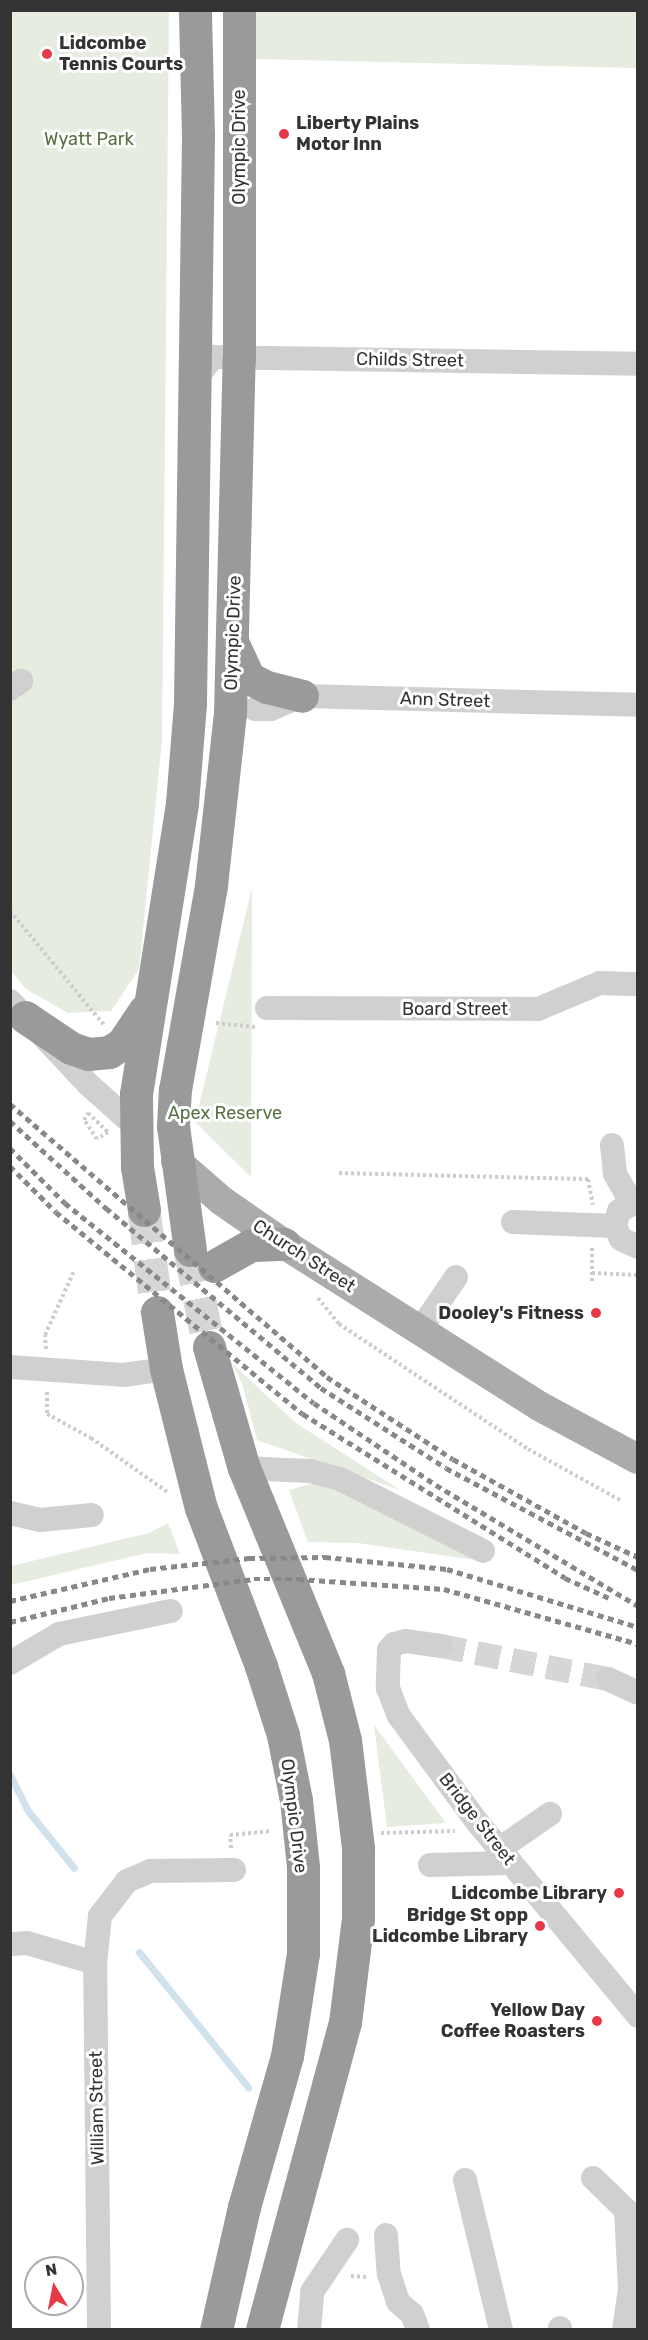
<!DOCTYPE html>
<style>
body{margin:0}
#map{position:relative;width:648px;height:2340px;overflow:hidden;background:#fff;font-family:Rubik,sans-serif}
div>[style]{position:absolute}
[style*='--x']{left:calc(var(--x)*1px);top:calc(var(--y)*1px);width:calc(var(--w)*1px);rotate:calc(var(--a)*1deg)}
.green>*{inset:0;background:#e6ecdf}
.stream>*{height:7px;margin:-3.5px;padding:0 3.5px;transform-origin:3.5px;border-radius:3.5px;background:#cfe2ee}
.minor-tunnel>*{height:24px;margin-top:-12px;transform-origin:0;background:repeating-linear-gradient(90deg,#d6d6d6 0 24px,transparent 0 36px)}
.highway-tunnel>*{height:33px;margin-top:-16.5px;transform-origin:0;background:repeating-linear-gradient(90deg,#d6d6d6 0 33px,transparent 0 49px)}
.path>*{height:4px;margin-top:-2px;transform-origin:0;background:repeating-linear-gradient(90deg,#cdcdcd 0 3px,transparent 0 6px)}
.minor>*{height:24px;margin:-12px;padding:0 12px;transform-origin:12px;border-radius:12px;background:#d0d0d0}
.major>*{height:30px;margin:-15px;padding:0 15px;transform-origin:15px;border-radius:15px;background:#ababab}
.highway>*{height:33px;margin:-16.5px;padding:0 16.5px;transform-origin:16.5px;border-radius:16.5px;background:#9a9a9a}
.rail>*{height:4.5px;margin-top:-2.25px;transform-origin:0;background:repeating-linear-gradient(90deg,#888 0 6px,transparent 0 10.5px)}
.dots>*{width:16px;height:16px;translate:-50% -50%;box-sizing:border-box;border:3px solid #fff;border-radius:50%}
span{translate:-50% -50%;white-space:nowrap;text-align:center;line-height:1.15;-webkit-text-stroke:6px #fff;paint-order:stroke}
.poi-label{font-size:18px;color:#333;font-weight:700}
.left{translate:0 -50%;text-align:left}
.right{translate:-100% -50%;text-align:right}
.park-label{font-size:18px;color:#56703f}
.street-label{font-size:18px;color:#333}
.frame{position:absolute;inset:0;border:12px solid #333;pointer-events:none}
.north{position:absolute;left:24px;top:2256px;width:60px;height:60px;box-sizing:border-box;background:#fff;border:2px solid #adadad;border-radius:50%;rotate:350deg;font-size:16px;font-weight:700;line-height:24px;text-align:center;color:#333}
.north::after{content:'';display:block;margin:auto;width:21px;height:27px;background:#e63946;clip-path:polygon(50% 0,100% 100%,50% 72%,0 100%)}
</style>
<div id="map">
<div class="green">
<div style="clip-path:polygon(169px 10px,162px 740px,139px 969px,111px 1011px,68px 1013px,26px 989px,11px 971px,10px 11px)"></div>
<div style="clip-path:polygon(256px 11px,637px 11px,637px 68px,256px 59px)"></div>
<div style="clip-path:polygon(252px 888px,251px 1177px,195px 1122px)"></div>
<div style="clip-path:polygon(232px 1363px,296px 1423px,400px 1490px,257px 1440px,242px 1383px)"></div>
<div style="clip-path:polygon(310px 1484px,335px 1486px,475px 1560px,358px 1543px,308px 1542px,289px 1490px)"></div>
<div style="clip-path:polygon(168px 1523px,180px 1554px,147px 1553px,11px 1585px,11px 1566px,149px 1533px)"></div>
<div style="clip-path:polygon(374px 1725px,446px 1823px,387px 1827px)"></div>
</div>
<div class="stream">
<div style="--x:10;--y:1775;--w:40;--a:63.4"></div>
<div style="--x:28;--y:1811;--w:73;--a:51.1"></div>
<div style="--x:139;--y:1952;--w:174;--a:51.1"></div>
</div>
<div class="minor-tunnel">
<div style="--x:441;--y:1646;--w:170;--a:11.2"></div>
</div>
<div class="highway-tunnel">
<div style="--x:144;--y:1210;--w:103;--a:82.7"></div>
<div style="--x:190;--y:1250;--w:99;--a:78.9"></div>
</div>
<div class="path">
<div style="--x:10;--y:911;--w:148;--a:50.5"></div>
<div style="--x:216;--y:1023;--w:40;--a:5.7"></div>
<div style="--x:88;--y:1113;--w:28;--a:44"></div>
<div style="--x:108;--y:1132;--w:13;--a:148"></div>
<div style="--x:97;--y:1139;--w:23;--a:-124"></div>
<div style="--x:84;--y:1120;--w:8;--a:-60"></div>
<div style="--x:339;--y:1173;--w:249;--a:1.4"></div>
<div style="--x:588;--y:1179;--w:26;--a:79"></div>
<div style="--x:592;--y:1273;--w:46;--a:2.5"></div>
<div style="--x:592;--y:1281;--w:33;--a:-90"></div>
<div style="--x:318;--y:1298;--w:33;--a:51"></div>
<div style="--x:339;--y:1324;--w:227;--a:33.5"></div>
<div style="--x:528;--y:1449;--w:107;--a:29"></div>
<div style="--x:46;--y:1349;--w:14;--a:-94"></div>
<div style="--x:45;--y:1335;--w:72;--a:-65.6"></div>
<div style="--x:47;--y:1392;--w:22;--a:90"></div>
<div style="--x:47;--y:1414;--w:50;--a:28.6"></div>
<div style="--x:91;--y:1438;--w:95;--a:35.2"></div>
<div style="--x:381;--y:1833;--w:74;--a:-1.5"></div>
<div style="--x:231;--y:1848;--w:13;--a:-94"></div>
<div style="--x:230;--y:1835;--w:41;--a:-5.6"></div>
<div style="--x:351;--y:2276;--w:16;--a:4"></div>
</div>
<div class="minor">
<div style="--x:194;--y:381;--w:31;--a:-52"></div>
<div style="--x:213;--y:357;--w:425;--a:0.9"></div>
<div style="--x:10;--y:689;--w:14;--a:-36"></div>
<div style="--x:255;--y:709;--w:16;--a:0"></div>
<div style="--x:271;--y:709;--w:34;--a:-23"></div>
<div style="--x:302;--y:696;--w:336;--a:1.5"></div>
<div style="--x:10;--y:1001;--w:114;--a:46.8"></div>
<div style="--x:88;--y:1084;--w:63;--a:41.8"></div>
<div style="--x:267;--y:1008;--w:271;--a:0.2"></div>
<div style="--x:538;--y:1009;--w:67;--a:-22.8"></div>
<div style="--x:600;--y:983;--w:38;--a:2"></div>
<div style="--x:612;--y:1145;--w:29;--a:84"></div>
<div style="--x:615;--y:1174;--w:32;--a:60"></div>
<div style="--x:638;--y:1201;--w:21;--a:152"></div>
<div style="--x:619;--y:1211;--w:16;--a:105"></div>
<div style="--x:615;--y:1226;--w:14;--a:65"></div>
<div style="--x:621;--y:1239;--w:19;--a:25"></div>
<div style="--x:513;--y:1222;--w:102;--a:2.2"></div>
<div style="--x:420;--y:1330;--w:64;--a:-55.8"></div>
<div style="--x:10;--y:1367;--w:113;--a:4"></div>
<div style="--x:123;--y:1375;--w:43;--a:-7.9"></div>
<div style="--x:244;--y:1468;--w:66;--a:2.6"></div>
<div style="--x:310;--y:1471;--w:31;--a:15"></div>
<div style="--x:340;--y:1479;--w:160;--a:26.7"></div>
<div style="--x:10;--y:1513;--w:31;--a:13"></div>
<div style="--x:40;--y:1520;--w:52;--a:-5.5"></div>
<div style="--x:441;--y:1646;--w:35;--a:-172"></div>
<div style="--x:406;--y:1641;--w:12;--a:166"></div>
<div style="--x:394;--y:1644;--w:8;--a:130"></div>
<div style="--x:389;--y:1650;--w:38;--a:92"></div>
<div style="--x:388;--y:1688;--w:30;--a:69"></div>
<div style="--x:399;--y:1716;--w:133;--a:53.6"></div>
<div style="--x:478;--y:1823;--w:251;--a:50.3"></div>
<div style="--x:10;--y:1663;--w:57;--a:-30.6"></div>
<div style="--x:59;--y:1634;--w:114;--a:-11.6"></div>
<div style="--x:608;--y:1679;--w:33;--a:25"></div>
<div style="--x:499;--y:1849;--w:62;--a:-34.5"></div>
<div style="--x:430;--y:1865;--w:81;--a:-1.4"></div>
<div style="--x:10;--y:1944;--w:17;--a:-3"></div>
<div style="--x:27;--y:1943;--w:71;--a:16.4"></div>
<div style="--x:593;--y:2178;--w:46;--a:44.1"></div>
<div style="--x:626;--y:2210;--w:79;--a:87.1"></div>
<div style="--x:630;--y:2289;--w:41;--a:98.3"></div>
<div style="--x:465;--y:2180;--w:154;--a:76.5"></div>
<div style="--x:386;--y:2235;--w:39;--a:86"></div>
<div style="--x:389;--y:2274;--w:29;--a:72"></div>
<div style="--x:398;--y:2302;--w:18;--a:41"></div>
<div style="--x:412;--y:2314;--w:17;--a:69"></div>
<div style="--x:560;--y:2328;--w:2;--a:90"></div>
<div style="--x:99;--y:2330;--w:367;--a:-90.6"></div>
<div style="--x:95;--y:1963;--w:47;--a:-83.9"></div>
<div style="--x:100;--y:1916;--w:44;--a:-52.4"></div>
<div style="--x:127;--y:1881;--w:25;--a:-23"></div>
<div style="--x:150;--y:1871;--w:84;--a:-0.7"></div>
<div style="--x:309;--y:2330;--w:38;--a:-85"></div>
<div style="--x:312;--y:2292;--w:63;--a:-56.1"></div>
</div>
<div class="major">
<div style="--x:176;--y:1161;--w:61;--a:41"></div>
<div style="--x:222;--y:1201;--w:75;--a:34.7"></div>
<div style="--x:284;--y:1244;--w:302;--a:32.4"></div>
<div style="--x:539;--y:1406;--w:112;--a:28.2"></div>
</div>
<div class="highway">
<div style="--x:233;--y:644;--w:38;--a:65"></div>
<div style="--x:249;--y:678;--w:20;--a:27"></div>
<div style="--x:267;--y:687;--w:36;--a:14"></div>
<div style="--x:25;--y:1017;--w:55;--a:34"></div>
<div style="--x:71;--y:1048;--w:18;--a:19"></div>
<div style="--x:88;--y:1054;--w:21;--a:-5"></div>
<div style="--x:109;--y:1052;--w:15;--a:-32"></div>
<div style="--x:122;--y:1044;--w:40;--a:-56"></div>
<div style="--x:144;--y:1210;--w:44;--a:-99.2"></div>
<div style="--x:137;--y:1167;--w:73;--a:-90.8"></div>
<div style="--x:136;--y:1094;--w:295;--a:-81"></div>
<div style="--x:182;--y:803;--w:100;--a:-85.4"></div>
<div style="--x:190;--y:703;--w:567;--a:-89.19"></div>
<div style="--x:198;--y:136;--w:126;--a:-91.4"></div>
<div style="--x:190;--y:1250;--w:125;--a:-97.8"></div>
<div style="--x:173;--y:1126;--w:36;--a:-87"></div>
<div style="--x:175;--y:1090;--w:208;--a:-80"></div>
<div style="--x:211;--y:885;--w:173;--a:-83.7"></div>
<div style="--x:230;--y:713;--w:356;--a:-88.6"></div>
<div style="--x:239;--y:357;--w:347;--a:-90"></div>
<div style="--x:214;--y:1266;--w:43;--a:-29.6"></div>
<div style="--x:251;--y:1245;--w:33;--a:-2"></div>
<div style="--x:157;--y:1312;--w:58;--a:81"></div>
<div style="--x:166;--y:1369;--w:143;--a:75.9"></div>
<div style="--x:201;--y:1508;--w:169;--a:69.2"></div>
<div style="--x:261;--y:1666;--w:72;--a:72.3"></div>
<div style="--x:283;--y:1735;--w:66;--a:78.7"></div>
<div style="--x:296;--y:1800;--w:67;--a:84"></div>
<div style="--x:303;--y:1867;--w:86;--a:90"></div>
<div style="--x:303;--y:1953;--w:104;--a:98.8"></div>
<div style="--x:287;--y:2056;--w:157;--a:105.9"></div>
<div style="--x:244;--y:2207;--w:126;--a:102.8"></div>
<div style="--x:209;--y:1347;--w:126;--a:73.9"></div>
<div style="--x:244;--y:1468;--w:222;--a:67.7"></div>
<div style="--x:328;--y:1673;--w:69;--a:75.8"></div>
<div style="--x:345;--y:1740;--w:109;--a:83.1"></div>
<div style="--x:358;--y:1848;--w:70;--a:90"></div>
<div style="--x:358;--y:1918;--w:105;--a:97.1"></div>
<div style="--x:345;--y:2022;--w:319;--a:105.1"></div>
</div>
<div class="rail">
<div style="--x:10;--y:1104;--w:418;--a:40.7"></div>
<div style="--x:327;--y:1377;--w:150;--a:33.1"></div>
<div style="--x:453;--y:1459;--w:152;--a:29.1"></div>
<div style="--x:586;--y:1533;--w:57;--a:24.8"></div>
<div style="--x:10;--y:1121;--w:130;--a:42.2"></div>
<div style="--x:106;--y:1208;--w:280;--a:39.9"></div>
<div style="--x:321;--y:1388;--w:148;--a:32.6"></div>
<div style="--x:446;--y:1468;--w:217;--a:28"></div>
<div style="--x:10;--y:1148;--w:78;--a:45"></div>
<div style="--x:65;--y:1203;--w:319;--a:38.8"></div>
<div style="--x:314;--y:1403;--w:147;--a:33.9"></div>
<div style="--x:436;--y:1485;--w:235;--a:30.9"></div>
<div style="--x:10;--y:1166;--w:65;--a:45"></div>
<div style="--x:56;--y:1212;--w:319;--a:39.3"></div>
<div style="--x:303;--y:1414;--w:309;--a:32"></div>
<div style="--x:565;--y:1578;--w:48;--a:24.4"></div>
<div style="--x:10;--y:1601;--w:144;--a:-12.9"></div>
<div style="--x:150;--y:1569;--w:100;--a:-6.3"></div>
<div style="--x:249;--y:1558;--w:76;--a:-0.8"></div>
<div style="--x:325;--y:1557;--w:123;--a:5.6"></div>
<div style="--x:447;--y:1569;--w:200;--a:16.9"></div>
<div style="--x:10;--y:1622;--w:102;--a:-13.6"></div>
<div style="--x:109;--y:1598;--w:146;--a:-7.5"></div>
<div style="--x:254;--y:1579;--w:44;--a:0"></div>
<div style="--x:298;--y:1579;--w:146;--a:3.9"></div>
<div style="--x:444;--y:1589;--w:202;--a:15.8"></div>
</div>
<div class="dots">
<div style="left:47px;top:54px;background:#e63946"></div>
<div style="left:284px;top:134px;background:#e63946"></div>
<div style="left:596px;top:1313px;background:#e63946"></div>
<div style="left:619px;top:1893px;background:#e63946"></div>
<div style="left:540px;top:1926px;background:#e63946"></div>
<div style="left:597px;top:2021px;background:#e63946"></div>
</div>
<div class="poi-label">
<span class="left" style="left:59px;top:54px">Lidcombe<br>Tennis Courts</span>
<span class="left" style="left:296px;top:134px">Liberty Plains<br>Motor Inn</span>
<span class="right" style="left:584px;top:1313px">Dooley's Fitness</span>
<span class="right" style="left:607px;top:1893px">Lidcombe Library</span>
<span class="right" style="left:528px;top:1926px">Bridge St opp<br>Lidcombe Library</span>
<span class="right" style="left:585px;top:2021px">Yellow Day<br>Coffee Roasters</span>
</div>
<div class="park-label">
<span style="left:89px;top:139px">Wyatt Park</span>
<span style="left:225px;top:1113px">Apex Reserve</span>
</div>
<div class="street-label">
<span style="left:239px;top:147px;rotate:-90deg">Olympic Drive</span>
<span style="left:410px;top:360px;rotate:1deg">Childs Street</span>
<span style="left:233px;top:633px;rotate:-88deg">Olympic Drive</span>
<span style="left:445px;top:700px;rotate:2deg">Ann Street</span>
<span style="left:455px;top:1009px">Board Street</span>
<span style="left:304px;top:1256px;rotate:33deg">Church Street</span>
<span style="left:294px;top:1816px;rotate:83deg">Olympic Drive</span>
<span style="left:477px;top:1819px;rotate:52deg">Bridge Street</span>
<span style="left:97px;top:2108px;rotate:-91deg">William Street</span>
</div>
<div class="frame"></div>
<div class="north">N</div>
</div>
